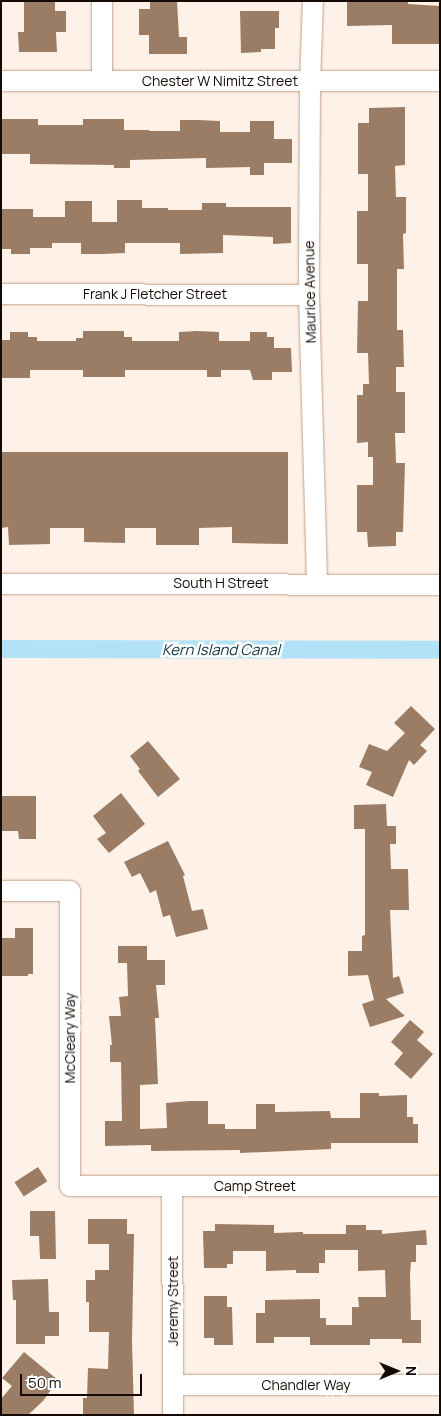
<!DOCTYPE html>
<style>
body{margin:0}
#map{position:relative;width:441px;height:1416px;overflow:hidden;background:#fef1e7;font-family:Manrope,sans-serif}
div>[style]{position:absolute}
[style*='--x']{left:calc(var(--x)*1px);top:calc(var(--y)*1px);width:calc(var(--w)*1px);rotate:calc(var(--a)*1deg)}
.canal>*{height:18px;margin:-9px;padding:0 9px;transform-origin:9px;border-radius:9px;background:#b2e2f7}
.building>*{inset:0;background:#9b7d66;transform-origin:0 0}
.roads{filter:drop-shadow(0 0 1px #c0a089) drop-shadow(0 0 1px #c0a089)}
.minor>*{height:20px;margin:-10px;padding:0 10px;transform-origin:10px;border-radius:10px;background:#fff}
span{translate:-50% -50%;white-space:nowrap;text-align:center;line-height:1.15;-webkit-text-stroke:5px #fff;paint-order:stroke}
.street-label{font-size:14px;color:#140903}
.water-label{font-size:15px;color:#0f3645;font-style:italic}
.frame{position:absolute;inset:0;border:2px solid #140903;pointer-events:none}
.north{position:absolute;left:371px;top:1346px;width:50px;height:50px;-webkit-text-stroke:4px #fff;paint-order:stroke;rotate:90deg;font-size:14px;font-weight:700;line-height:20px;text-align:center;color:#140903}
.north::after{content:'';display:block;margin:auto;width:18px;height:22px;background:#140903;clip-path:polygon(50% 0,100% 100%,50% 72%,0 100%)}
.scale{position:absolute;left:20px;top:1374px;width:122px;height:22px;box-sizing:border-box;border:2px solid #140903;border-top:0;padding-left:6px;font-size:15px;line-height:18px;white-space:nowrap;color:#140903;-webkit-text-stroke:4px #fff;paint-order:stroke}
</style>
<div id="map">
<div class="canal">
<div style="--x:1;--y:649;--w:439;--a:0.1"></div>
</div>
<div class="building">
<div style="clip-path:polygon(24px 1px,55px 1px,55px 11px,66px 11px,66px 32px,56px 32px,57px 52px,19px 52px,18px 32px,24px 32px)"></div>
<div style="clip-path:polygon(150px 1px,177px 1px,179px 37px,187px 37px,187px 54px,149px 54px,149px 35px,139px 35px,139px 9px,150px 9px)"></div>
<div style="clip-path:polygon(347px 1px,408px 1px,408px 4px,440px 6px,440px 44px,392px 44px,392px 25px,347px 26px)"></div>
<div style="clip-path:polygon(240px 11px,279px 11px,279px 28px,275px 28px,275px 49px,261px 49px,261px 52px,241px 53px)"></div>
<div style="clip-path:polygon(405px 107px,405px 165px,395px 166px,396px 197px,406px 197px,406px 233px,403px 234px,404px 269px,397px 269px,397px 330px,403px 330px,404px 367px,396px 367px,396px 392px,405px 392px,405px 433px,395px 433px,396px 463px,405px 463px,403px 532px,396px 532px,396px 546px,368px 547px,367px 532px,357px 532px,357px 485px,373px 485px,373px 457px,368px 457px,368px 442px,357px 443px,357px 395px,363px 395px,363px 384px,369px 384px,368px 353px,357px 353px,358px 301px,368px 301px,368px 264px,357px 264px,357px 211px,368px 211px,368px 174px,358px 174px,358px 123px,369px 123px,369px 108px)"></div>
<div style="clip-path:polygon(1px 119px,38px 119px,38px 125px,83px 125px,83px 119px,124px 119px,124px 130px,149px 130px,149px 131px,180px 131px,180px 120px,197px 120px,220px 121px,220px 132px,250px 132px,250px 121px,274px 121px,274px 139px,292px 139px,292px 163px,264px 163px,264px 175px,250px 175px,250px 167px,206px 168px,206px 158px,130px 160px,130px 168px,114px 168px,114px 165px,30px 164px,30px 154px,1px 154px)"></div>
<div style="clip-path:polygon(117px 200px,142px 200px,142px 208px,168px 208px,168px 210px,202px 210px,202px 203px,226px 203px,226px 207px,291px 207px,291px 243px,273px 244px,273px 237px,223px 235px,223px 253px,180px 254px,180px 243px,125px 243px,125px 253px,102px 254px,81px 254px,81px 243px,52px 243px,52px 248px,30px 248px,30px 254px,11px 254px,11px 249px,1px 249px,1px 209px,33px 209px,33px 217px,65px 217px,65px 201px,92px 201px,92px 222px,117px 222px)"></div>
<div style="clip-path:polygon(83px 331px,124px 331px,124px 337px,132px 337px,132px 341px,179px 341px,179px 332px,197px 331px,219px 332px,219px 341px,250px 341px,250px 332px,267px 332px,267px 337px,274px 337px,274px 348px,291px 348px,292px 372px,272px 372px,272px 380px,253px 380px,250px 370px,221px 370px,221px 377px,207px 377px,207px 370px,125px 370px,125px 377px,83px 377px,83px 370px,30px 370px,30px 378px,1px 378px,1px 340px,10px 340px,10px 332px,28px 332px,28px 337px,37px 337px,37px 341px,76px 341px,76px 338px,83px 338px)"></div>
<div style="clip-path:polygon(1px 452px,288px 452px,288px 544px,232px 543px,232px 527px,199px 528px,199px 545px,156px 545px,156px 528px,125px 528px,125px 543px,84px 542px,84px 528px,50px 528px,50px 544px,9px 545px,8px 527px,1px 528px)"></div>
<div style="clip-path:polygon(411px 706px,435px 729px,420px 745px,427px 751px,414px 765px,409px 760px,393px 797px,366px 785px,372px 772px,359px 767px,369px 744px,387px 751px,405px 733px,394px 723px)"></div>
<div style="clip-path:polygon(148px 741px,180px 779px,158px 797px,138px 771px,140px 769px,130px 756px)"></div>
<div style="clip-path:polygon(121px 793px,145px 824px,109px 853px,97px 839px,106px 833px,93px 816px)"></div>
<div style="clip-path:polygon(1px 796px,36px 796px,36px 839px,19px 839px,18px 831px,1px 831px)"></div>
<div style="clip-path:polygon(386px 804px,387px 826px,396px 826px,396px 844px,390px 844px,391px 869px,408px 869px,409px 910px,390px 910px,393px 978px,399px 976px,404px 993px,386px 999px,405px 1016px,370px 1027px,362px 1004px,374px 1000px,368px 975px,348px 976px,348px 951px,362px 951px,362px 936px,365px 935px,365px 829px,354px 829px,354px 805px)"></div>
<div style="clip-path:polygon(168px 841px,185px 875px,183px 876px,192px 911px,203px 909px,208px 929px,176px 937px,170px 915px,163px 917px,156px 890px,150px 893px,140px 873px,132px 877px,124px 862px)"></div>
<div style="clip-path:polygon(15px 928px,33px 928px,33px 974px,28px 974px,28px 976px,1px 976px,1px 938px,15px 938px)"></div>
<div style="clip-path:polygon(118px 946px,147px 946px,147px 960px,165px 960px,165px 985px,156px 985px,159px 1018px,155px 1018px,158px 1084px,140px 1085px,140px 1129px,167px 1128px,166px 1103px,189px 1101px,208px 1101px,208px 1124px,225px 1124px,225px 1129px,256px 1129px,256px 1104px,275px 1104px,275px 1112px,330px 1111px,331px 1118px,360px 1118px,360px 1093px,379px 1093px,379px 1096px,407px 1095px,407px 1117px,413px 1117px,413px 1124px,418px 1124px,418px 1143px,331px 1143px,331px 1149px,240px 1153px,240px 1150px,151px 1151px,151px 1145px,105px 1146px,105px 1121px,122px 1121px,121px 1062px,110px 1062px,110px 1045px,112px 1045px,109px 1016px,121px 1016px,119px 997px,128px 996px,127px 963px,118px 963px)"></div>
<div style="clip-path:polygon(410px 1020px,424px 1032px,417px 1040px,433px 1054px,411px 1079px,394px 1064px,403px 1053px,391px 1042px)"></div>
<div style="left:38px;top:1167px;width:17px;height:28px;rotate:57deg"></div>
<div style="clip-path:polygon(30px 1211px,55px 1211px,56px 1259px,40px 1259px,39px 1236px,30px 1236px)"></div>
<div style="clip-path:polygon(88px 1219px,127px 1219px,127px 1234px,134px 1234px,132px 1340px,134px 1415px,83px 1415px,83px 1398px,87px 1398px,88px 1368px,108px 1369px,109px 1332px,89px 1332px,89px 1302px,86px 1302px,86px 1280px,95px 1280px,95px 1270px,109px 1270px,109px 1244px,88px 1244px)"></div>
<div style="clip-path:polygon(215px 1224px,274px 1225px,274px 1233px,303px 1232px,303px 1234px,346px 1234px,346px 1225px,366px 1225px,366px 1230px,382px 1230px,382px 1234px,426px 1230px,427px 1245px,416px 1245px,416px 1262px,411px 1262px,410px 1274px,411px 1320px,421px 1320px,421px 1343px,402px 1343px,402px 1339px,370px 1339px,370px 1345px,310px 1345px,310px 1337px,274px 1337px,274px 1343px,256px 1343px,256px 1313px,265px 1313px,265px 1300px,320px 1299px,320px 1318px,326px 1318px,326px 1325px,352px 1325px,352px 1307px,359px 1307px,358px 1297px,386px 1297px,385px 1270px,358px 1271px,358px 1250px,325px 1250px,325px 1263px,319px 1263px,319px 1273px,296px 1273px,296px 1270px,266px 1271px,266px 1251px,233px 1251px,233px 1264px,227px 1264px,227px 1268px,204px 1268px,203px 1231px,215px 1231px)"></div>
<div style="clip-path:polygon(48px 1279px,49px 1312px,59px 1312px,59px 1336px,45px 1336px,45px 1344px,16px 1344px,16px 1300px,13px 1300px,12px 1280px)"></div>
<div style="clip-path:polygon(204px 1296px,227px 1296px,227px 1307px,232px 1307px,233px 1345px,214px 1345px,214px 1338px,204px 1338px)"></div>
<div style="clip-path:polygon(24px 1352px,58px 1380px,43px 1401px,28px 1415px,1px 1415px,1px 1399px,12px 1386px,2px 1378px)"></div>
</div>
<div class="roads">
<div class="minor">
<div style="--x:313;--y:1;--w:80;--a:92.1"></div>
<div style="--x:310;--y:81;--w:214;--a:90.3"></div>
<div style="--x:309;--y:295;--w:288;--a:88.4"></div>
<div style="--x:1;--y:81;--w:439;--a:0"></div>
<div style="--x:102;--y:81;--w:80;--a:-90"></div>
<div style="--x:1;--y:294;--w:308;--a:0.2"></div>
<div style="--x:1;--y:584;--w:439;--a:0.1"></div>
<div style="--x:1;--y:891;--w:69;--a:0"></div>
<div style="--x:70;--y:891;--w:295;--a:90"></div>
<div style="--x:70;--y:1186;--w:370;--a:0"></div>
<div style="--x:172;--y:1186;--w:229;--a:89.7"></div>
<div style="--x:173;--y:1385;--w:267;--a:0"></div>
</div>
</div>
<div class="street-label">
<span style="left:220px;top:81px">Chester W Nimitz Street</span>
<span style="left:310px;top:292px;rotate:-91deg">Maurice Avenue</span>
<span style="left:155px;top:294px">Frank J Fletcher Street</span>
<span style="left:221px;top:583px">South H Street</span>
<span style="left:70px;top:1038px;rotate:-90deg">McCleary Way</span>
<span style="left:255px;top:1186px">Camp Street</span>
<span style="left:173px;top:1301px;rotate:-90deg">Jeremy Street</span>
<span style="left:306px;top:1385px">Chandler Way</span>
</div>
<div class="water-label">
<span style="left:221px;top:650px">Kern Island Canal</span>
</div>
<div class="frame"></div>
<div class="north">N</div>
<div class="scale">50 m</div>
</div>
